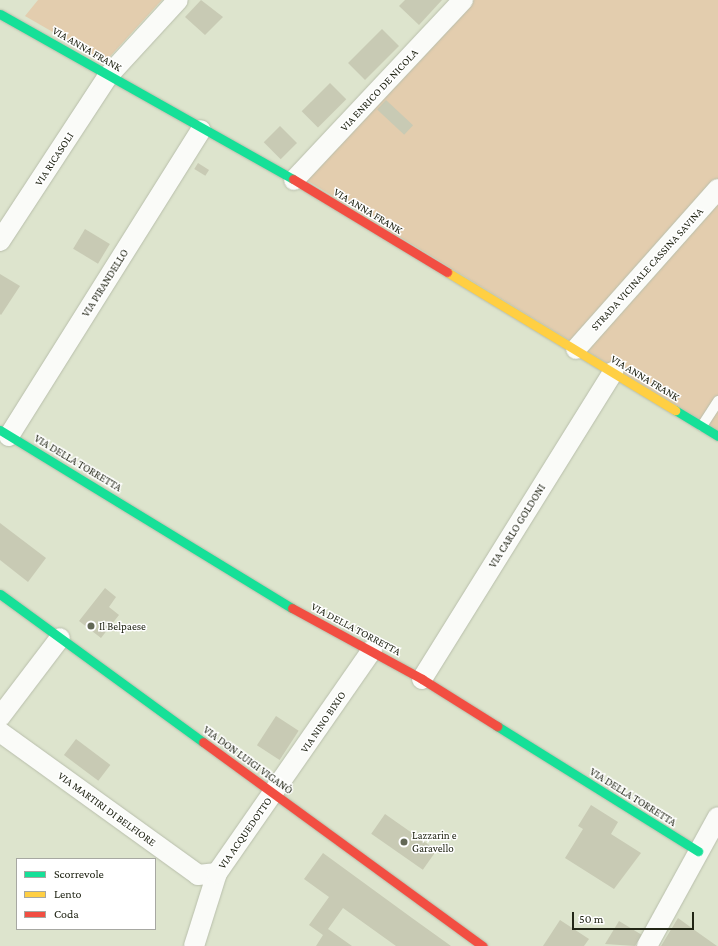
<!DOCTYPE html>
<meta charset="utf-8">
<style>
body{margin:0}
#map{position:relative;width:718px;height:946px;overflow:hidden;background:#dde4cd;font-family:"Crimson Pro",serif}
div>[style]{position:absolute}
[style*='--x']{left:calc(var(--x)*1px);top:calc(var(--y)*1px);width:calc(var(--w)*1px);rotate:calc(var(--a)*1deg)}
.green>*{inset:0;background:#e3cdae}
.building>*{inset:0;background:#c8cab4;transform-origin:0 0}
.roads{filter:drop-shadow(0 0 1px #b8beab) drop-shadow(0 0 1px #b8beab)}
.lane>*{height:10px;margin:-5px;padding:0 5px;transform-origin:5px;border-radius:5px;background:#fafbf8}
.street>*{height:20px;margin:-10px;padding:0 10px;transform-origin:10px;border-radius:10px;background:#fafbf8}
.fast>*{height:9px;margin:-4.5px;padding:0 4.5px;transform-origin:4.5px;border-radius:4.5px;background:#16e098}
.slow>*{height:9px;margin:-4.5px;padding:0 4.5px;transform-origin:4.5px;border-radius:4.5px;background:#ffcf43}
.jam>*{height:9px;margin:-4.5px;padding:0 4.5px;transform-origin:4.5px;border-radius:4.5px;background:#f24e42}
.dots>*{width:11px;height:11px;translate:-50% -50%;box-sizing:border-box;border:2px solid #fff;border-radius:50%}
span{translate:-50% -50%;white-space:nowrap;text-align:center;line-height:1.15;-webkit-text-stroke:3px #fff;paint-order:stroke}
.street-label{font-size:11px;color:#222616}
.poi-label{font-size:11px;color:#222616}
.left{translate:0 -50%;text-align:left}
.legend{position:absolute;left:16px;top:858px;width:140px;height:72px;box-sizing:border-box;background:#fff;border:1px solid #a7a8a2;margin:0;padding:5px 7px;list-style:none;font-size:12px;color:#222616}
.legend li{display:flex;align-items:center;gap:8px;height:20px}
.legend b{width:20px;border:1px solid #a7a8a2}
.scale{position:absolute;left:572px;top:912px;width:122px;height:18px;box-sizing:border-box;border:2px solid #222616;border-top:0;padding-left:5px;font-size:12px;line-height:14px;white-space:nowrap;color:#222616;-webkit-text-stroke:3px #fff;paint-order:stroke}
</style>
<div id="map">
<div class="green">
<div style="clip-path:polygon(38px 0,162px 0,105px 62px,25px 16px)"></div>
<div style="clip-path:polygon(470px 0,718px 0,718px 431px,308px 181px,307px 172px)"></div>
</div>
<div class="building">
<div style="clip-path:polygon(201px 0,223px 17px,205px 35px,185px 17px)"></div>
<div style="clip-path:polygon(405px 0,442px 0,419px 25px,399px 6px)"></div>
<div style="left:382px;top:29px;width:24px;height:48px;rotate:45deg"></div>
<div style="left:330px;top:83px;width:23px;height:40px;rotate:45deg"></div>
<div style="left:386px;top:100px;width:37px;height:13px;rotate:43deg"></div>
<div style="left:280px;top:126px;width:24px;height:23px;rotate:45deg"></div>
<div style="left:198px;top:163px;width:13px;height:7px;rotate:32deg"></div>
<div style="left:85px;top:229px;width:29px;height:23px;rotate:31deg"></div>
<div style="clip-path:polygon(0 274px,20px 286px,1px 315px,0 314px)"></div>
<div style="clip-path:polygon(0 523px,46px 558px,28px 582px,0 560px)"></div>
<div style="clip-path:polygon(105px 588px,116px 597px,109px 607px,119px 615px,101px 638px,79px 621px)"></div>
<div style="left:276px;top:716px;width:27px;height:35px;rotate:33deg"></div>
<div style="left:76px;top:739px;width:43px;height:20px;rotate:37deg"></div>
<div style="clip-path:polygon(591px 805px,618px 822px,611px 834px,641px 853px,614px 889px,565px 858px,583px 829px,578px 826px)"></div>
<div style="left:385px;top:814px;width:63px;height:24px;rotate:35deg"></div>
<div style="clip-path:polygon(323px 853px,412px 918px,451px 946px,396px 946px,343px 908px,328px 929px,352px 946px,316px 946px,323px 935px,309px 925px,329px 897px,304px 879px)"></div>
<div style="clip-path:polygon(678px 918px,700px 934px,717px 946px,661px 946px)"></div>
<div style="clip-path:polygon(560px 920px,589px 939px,584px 946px,543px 946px)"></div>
<div style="clip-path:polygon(619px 921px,642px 935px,635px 946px,605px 944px)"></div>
</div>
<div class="roads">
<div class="lane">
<div style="--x:702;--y:426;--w:30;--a:-57"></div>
</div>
<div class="street">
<div style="--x:294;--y:180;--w:247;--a:-46.8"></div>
<div style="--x:0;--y:241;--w:197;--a:-56.8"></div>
<div style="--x:108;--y:76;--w:103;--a:-47.4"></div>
<div style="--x:576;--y:349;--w:214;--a:-48.4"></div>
<div style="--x:9;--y:436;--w:361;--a:-57.9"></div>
<div style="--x:422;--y:679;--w:362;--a:-58.1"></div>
<div style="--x:0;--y:717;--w:99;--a:-52.8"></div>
<div style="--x:0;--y:732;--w:244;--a:35.8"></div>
<div style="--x:198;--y:875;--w:19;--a:-6"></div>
<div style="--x:194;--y:946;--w:77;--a:-72.5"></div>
<div style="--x:217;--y:873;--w:272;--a:-55.2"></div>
<div style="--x:647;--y:946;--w:147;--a:-61.2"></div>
</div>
<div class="fast">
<div style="--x:0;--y:14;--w:336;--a:29.4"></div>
<div style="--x:675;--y:410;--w:50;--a:31.2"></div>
<div style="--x:0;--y:430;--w:342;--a:31.4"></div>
<div style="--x:0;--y:594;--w:251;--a:36.1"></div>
<div style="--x:497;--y:726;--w:237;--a:31.9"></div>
</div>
<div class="slow">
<div style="--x:447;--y:272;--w:267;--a:31.2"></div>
</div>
<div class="jam">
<div style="--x:293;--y:179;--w:180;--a:31.1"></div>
<div style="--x:292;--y:608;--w:148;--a:28.6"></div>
<div style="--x:422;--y:679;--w:89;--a:32.1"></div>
<div style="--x:203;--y:742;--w:346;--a:36.1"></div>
</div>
</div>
<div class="dots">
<div style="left:91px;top:626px;background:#636856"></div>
<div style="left:404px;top:842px;background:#636856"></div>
</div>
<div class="street-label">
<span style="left:87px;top:49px;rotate:30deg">VIA ANNA FRANK</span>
<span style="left:379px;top:90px;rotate:-47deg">VIA ENRICO DE NICOLA</span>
<span style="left:54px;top:159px;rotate:-57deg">VIA RICASOLI</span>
<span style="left:368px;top:211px;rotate:31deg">VIA ANNA FRANK</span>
<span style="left:647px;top:269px;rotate:-48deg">STRADA VICINALE CASSINA SAVINA</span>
<span style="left:105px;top:283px;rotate:-58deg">VIA PIRANDELLO</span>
<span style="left:645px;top:378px;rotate:31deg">VIA ANNA FRANK</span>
<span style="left:78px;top:463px;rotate:31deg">VIA DELLA TORRETTA</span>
<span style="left:517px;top:526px;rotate:-58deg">VIA CARLO GOLDONI</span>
<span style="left:356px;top:629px;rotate:28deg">VIA DELLA TORRETTA</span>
<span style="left:323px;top:722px;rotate:-56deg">VIA NINO BIXIO</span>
<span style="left:248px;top:760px;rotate:36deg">VIA DON LUIGI VIGANÒ</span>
<span style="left:633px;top:797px;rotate:32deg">VIA DELLA TORRETTA</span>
<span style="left:107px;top:809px;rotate:36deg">VIA MARTIRI DI BELFIORE</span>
<span style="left:245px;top:833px;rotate:-55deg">VIA ACQUEDOTTO</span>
</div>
<div class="poi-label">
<span class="left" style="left:99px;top:626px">Il Belpaese</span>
<span class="left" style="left:412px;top:842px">Lazzarin e<br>Garavello</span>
</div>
<ul class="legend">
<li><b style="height:5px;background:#16e098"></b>Scorrevole</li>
<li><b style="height:5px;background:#ffcf43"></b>Lento</li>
<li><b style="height:5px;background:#f24e42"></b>Coda</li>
</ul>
<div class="scale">50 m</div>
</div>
